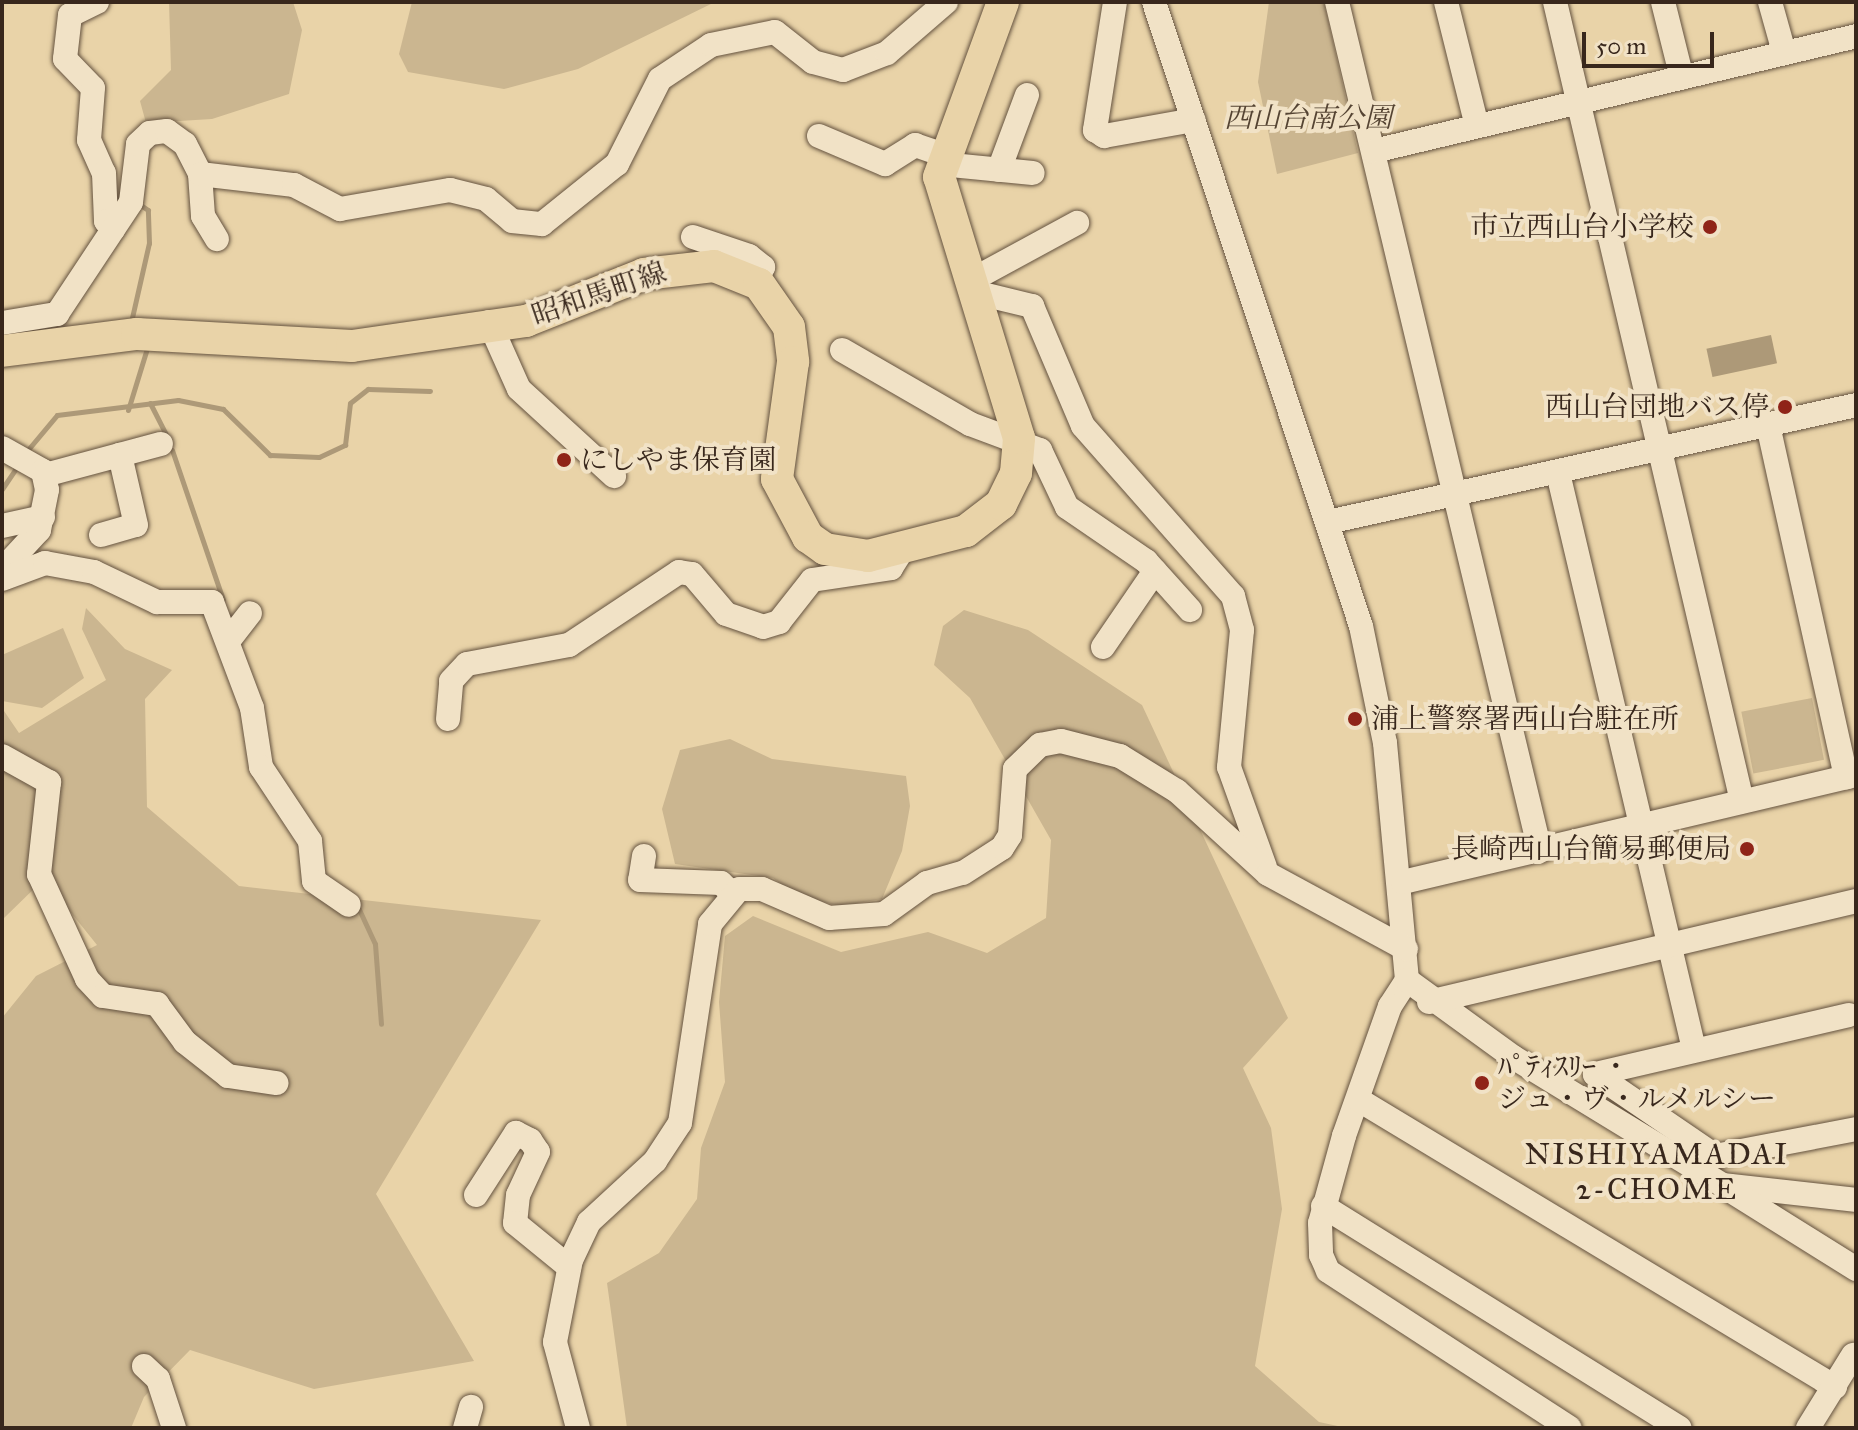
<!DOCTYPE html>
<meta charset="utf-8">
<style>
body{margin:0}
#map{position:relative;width:1858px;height:1430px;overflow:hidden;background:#e9d3a8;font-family:"IM FELL Great Primer","Noto Serif JP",serif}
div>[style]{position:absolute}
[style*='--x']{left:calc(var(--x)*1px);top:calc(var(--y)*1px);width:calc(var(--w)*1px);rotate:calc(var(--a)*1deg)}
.green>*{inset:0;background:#cbb690;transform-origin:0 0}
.water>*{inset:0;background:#ad9978;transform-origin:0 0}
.stream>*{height:5px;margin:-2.5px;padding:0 2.5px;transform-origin:2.5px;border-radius:2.5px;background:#ad9978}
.roads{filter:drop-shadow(0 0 2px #64523f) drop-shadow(0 0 2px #64523f)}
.minor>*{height:24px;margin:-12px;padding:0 12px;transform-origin:12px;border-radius:12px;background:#f1e2c6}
.major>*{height:32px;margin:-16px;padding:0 16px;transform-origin:16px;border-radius:16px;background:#e9d3a8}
.dots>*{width:22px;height:22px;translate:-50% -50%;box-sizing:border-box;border:4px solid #f1e2c6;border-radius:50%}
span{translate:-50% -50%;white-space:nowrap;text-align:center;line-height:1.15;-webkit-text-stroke:8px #f1e2c6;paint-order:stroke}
.park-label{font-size:28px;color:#543;font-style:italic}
.poi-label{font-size:28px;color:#38271c}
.right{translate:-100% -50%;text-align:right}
.left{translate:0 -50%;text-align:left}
.street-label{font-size:28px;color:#38271c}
.neighbourhood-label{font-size:30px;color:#38271c;letter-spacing:2px}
.frame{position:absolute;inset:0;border:4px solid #38271c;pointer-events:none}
.scale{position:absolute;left:1582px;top:32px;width:132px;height:36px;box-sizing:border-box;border:4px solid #38271c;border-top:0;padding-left:10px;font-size:24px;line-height:28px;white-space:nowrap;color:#38271c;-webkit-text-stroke:6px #f1e2c6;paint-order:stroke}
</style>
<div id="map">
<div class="green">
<div style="clip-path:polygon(169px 2px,293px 2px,302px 30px,289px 94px,212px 119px,146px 123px,140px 101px,171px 70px)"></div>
<div style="clip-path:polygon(412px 2px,715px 2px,578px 69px,504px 89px,408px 72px,399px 54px)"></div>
<div style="clip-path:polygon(1269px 2px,1324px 2px,1358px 153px,1277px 174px,1258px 82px)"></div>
<div style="clip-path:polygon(86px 608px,125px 649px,172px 670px,145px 699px,147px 807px,239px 886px,541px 920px,376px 1194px,474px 1361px,314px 1389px,190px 1350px,144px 1397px,131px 1428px,2px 1428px,2px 1018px,36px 976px,97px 945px,44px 879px,2px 920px,2px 708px,19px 733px,106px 680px,82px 629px)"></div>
<div style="clip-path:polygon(964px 610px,1028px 630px,1142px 705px,1288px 1018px,1243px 1068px,1271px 1128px,1282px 1209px,1255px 1366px,1319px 1422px,1347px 1428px,627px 1428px,607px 1283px,659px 1253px,697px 1199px,701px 1148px,725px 1082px,719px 1002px,725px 936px,753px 916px,841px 952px,928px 932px,987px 953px,1046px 918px,1051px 840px,970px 698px,934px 665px,943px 626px)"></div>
<div style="clip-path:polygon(63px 628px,84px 678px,42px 708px,2px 701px,2px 655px)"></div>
<div style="left:1812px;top:698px;width:63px;height:72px;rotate:79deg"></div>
<div style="clip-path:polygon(730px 739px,772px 759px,906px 776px,910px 806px,902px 851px,882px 899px,840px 906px,798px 896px,773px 878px,675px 864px,662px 809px,680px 750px)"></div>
</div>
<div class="water">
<div style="left:1771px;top:335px;width:29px;height:66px;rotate:78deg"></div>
</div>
<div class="stream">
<div style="--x:131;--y:322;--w:81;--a:-77.2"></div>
<div style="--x:149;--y:243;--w:33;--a:-92"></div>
<div style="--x:148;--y:210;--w:11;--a:-146"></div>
<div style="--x:150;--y:403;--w:34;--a:63"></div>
<div style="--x:128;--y:410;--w:68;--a:-72.9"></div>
<div style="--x:172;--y:450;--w:158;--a:71.2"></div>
<div style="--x:26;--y:452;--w:48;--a:-50"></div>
<div style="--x:57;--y:415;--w:122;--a:-7.1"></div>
<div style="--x:178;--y:400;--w:46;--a:11.3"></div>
<div style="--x:223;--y:409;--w:66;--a:44.4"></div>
<div style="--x:270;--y:455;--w:49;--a:2.3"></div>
<div style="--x:319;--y:457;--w:29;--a:-25"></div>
<div style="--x:345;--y:445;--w:42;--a:-83.2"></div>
<div style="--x:350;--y:403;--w:23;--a:-38"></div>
<div style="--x:368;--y:389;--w:62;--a:1.8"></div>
<div style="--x:2;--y:489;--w:30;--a:-56"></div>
<div style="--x:357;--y:905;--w:43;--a:65.2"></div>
<div style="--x:375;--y:944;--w:80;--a:85.7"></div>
</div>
<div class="roads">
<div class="minor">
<div style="--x:97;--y:2;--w:30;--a:154"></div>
<div style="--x:70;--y:15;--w:44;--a:96.5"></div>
<div style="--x:65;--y:59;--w:40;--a:46"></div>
<div style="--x:93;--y:88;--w:52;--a:94.4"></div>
<div style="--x:89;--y:140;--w:36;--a:66"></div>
<div style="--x:104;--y:173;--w:48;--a:87.6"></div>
<div style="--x:106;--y:221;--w:11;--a:52"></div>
<div style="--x:1115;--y:2;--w:130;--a:98.9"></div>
<div style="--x:1095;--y:130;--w:11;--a:34"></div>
<div style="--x:1104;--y:136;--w:91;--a:-10.1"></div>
<div style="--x:1154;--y:2;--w:657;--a:71.65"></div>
<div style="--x:1361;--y:626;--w:119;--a:78.4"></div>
<div style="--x:1385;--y:743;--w:238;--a:84.7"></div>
<div style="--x:1407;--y:980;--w:31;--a:123"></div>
<div style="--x:1390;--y:1006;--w:138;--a:109.5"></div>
<div style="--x:1344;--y:1136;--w:90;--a:105.4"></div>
<div style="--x:1320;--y:1223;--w:32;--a:88"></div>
<div style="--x:1321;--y:1255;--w:17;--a:66"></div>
<div style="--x:1328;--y:1271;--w:288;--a:33"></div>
<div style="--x:1337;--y:2;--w:873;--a:76.55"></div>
<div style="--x:1446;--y:2;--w:128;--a:76"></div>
<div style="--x:1555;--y:2;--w:821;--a:76.83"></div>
<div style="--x:1663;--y:2;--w:78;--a:76"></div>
<div style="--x:1770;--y:2;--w:52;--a:74.4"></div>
<div style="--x:819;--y:136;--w:72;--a:23"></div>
<div style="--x:885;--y:164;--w:36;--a:-32"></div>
<div style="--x:915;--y:145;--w:31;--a:19"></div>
<div style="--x:1374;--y:151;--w:496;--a:-13.4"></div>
<div style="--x:941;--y:164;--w:92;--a:5.6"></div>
<div style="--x:999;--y:170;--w:80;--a:-69.5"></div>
<div style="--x:200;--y:174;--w:42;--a:85.9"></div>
<div style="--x:203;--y:216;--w:27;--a:59"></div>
<div style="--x:693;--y:237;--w:59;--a:18.7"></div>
<div style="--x:749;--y:256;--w:18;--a:38"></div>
<div style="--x:763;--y:267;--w:16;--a:125"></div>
<div style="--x:970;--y:281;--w:122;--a:-28.5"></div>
<div style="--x:974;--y:292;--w:60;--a:13.6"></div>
<div style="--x:1032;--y:306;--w:130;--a:67"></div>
<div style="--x:1083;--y:426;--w:227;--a:48.6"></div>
<div style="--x:1233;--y:596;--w:35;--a:75"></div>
<div style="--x:1242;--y:630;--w:138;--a:95.4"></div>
<div style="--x:1229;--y:767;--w:106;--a:70.2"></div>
<div style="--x:489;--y:322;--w:73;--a:65.9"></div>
<div style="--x:519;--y:389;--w:129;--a:42.5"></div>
<div style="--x:2;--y:323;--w:56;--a:-9.3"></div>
<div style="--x:57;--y:314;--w:134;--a:-56.5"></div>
<div style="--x:131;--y:202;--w:58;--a:-83.1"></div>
<div style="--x:138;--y:144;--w:16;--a:-43"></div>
<div style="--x:150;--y:133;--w:17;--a:-7"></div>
<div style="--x:167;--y:131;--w:22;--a:36"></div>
<div style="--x:185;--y:144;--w:34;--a:63"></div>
<div style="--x:200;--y:174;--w:95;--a:6.7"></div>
<div style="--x:294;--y:185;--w:52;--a:27.6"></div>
<div style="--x:340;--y:209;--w:112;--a:-9.8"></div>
<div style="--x:450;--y:190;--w:37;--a:14"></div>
<div style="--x:486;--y:199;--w:34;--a:40"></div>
<div style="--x:512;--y:221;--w:30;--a:6"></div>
<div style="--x:542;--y:224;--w:96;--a:-38.7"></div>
<div style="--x:617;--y:164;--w:95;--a:-63.2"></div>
<div style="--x:660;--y:79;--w:61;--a:-33.7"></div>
<div style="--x:711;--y:45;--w:65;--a:-11.5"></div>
<div style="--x:775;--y:32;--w:48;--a:38.3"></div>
<div style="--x:813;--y:62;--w:31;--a:15"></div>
<div style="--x:843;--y:70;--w:47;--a:-21.1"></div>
<div style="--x:887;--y:53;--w:78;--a:-40.8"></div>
<div style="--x:842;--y:350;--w:148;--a:30"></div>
<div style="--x:970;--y:424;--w:75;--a:20.4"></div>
<div style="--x:1040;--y:450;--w:63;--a:64.7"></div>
<div style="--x:1067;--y:507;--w:96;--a:34.4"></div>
<div style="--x:1146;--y:561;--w:66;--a:48.1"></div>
<div style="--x:1768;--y:425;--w:361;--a:77.5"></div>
<div style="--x:2;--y:448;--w:47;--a:29.3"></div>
<div style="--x:43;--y:471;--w:19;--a:78"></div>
<div style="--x:47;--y:490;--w:41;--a:101.3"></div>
<div style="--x:39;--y:530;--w:54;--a:132.8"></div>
<div style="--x:1558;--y:473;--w:592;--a:76.72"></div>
<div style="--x:45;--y:475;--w:120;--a:-15"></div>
<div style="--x:1328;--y:522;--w:541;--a:-12.49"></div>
<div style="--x:2;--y:526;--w:42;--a:-12.4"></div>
<div style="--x:101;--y:535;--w:36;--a:-16"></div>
<div style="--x:136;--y:525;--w:72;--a:-102.9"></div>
<div style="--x:2;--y:579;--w:46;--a:-20.4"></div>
<div style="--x:45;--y:563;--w:50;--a:10.4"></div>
<div style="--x:94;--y:572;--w:70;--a:25.5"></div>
<div style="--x:157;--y:602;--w:55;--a:0"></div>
<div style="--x:212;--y:602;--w:113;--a:69.3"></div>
<div style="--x:252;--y:708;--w:60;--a:81.3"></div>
<div style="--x:261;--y:767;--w:89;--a:56.5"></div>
<div style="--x:310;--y:841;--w:40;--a:84.3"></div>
<div style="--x:314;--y:881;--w:42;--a:34.4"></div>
<div style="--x:229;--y:640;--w:34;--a:-52"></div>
<div style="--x:1103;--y:647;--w:92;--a:-55.6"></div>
<div style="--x:448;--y:719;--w:38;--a:-85"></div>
<div style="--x:451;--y:681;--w:23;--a:-47"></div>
<div style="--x:467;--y:664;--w:104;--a:-10.6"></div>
<div style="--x:569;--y:645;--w:132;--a:-33.6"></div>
<div style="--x:679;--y:572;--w:13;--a:9"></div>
<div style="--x:692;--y:574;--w:52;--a:49.6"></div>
<div style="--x:726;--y:614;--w:39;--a:19"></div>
<div style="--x:763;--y:627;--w:17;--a:-17"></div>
<div style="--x:779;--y:622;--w:53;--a:-51.8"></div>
<div style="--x:812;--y:580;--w:80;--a:-8.6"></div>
<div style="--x:891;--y:568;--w:22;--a:-58"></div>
<div style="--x:2;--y:756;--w:54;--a:29"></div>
<div style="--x:49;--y:782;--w:93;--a:96.2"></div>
<div style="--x:39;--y:874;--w:115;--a:65.4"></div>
<div style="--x:87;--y:979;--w:23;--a:47"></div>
<div style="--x:103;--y:996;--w:55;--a:8.4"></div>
<div style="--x:157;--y:1004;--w:47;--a:53.6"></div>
<div style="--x:185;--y:1042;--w:55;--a:38.3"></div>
<div style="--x:228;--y:1076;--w:49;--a:8.3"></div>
<div style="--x:644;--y:856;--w:24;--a:99"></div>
<div style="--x:640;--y:880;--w:81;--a:2.1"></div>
<div style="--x:721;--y:883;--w:16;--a:43"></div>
<div style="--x:1403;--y:882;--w:465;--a:-13.3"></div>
<div style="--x:1407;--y:980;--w:131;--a:36"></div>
<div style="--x:1513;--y:1057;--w:246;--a:31.4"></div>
<div style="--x:1723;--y:1185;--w:134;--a:6.4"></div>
<div style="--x:1429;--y:1002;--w:439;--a:-13.3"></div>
<div style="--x:1849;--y:1015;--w:261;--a:166.9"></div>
<div style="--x:1595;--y:1074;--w:145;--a:34.3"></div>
<div style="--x:1715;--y:1156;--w:144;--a:-10.8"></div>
<div style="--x:1359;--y:1100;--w:556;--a:31.09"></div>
<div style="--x:1728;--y:1189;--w:151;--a:32"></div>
<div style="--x:476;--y:1195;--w:74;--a:-57.2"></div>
<div style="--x:516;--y:1133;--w:16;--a:27"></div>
<div style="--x:530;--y:1140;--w:14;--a:56"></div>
<div style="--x:538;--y:1152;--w:47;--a:114.9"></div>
<div style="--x:518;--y:1195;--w:28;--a:96"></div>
<div style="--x:515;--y:1223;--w:70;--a:39.2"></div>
<div style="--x:1323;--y:1206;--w:420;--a:31.9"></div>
<div style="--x:144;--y:1366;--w:19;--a:43"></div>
<div style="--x:158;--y:1379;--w:52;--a:71.9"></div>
<div style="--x:465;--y:1428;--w:22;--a:-74"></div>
<div style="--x:578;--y:1428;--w:89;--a:-105"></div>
<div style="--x:555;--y:1342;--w:84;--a:-79"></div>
<div style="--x:571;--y:1260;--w:42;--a:-64.7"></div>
<div style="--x:589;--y:1222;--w:90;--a:-42.7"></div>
<div style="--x:655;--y:1161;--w:45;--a:-56.7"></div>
<div style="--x:680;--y:1123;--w:201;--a:-81.4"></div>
<div style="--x:710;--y:924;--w:45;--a:-50.4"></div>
<div style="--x:739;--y:889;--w:23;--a:0"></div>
<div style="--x:762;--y:889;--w:73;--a:23.4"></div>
<div style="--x:829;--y:918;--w:55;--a:-4.2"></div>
<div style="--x:884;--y:914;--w:53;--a:-35.8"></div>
<div style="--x:927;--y:883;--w:37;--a:-16"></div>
<div style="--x:963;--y:873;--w:46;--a:-32.7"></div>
<div style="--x:1002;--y:848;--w:15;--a:-58"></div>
<div style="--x:1010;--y:835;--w:66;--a:-85.7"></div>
<div style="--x:1015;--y:769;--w:35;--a:-44"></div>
<div style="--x:1040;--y:745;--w:21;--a:-11"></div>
<div style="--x:1061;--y:741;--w:61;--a:14.3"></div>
<div style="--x:1120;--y:756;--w:67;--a:31.6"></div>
<div style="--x:1177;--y:791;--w:123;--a:42.4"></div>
<div style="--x:1268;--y:874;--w:157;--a:28.5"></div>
<div style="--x:1808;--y:1428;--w:86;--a:-58.3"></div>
</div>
<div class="major">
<div style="--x:2;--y:351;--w:136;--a:-7.2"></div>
<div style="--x:137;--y:334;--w:215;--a:3.2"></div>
<div style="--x:352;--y:346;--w:176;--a:-8.2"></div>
<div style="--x:526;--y:321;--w:127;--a:-21.7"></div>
<div style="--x:644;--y:274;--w:70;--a:-6.5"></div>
<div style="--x:714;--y:266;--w:48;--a:21.8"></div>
<div style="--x:759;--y:284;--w:52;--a:55.1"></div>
<div style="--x:789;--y:327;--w:35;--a:83"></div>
<div style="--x:793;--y:362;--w:118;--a:97.8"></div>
<div style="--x:777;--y:479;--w:66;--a:61.9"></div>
<div style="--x:808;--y:537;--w:21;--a:35"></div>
<div style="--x:825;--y:549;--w:44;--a:9.2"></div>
<div style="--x:868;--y:556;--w:101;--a:-14.3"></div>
<div style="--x:966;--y:531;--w:44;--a:-37.6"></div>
<div style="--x:1001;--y:504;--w:34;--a:-64"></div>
<div style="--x:1016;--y:473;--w:35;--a:-85"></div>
<div style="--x:1019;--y:438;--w:273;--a:-107"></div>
<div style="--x:939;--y:177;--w:186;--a:-69.9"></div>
</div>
</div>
<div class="dots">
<div style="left:1710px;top:227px;background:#8f2418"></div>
<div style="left:1785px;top:407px;background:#8f2418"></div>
<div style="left:564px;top:460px;background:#8f2418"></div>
<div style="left:1355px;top:719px;background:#8f2418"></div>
<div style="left:1747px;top:849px;background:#8f2418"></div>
<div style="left:1482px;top:1083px;background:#8f2418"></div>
</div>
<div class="park-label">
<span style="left:1308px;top:118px">西山台南公園</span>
</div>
<div class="poi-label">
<span class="right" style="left:1694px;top:227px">市立西山台小学校</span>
<span class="right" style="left:1769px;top:407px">西山台団地バス停</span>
<span class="left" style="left:580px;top:460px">にしやま保育園</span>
<span class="left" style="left:1371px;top:719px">浦上警察署西山台駐在所</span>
<span class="right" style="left:1731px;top:849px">長崎西山台簡易郵便局</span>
<span class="left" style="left:1498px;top:1083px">ﾊﾟﾃｨｽﾘｰ ・<br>ジュ・ヴ・ルメルシー</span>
</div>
<div class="street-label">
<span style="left:599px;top:294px;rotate:-19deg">昭和馬町線</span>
</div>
<div class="neighbourhood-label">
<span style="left:1657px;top:1171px">NISHIYAMADAI<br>2-CHOME</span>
</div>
<div class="frame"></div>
<div class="scale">50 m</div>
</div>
